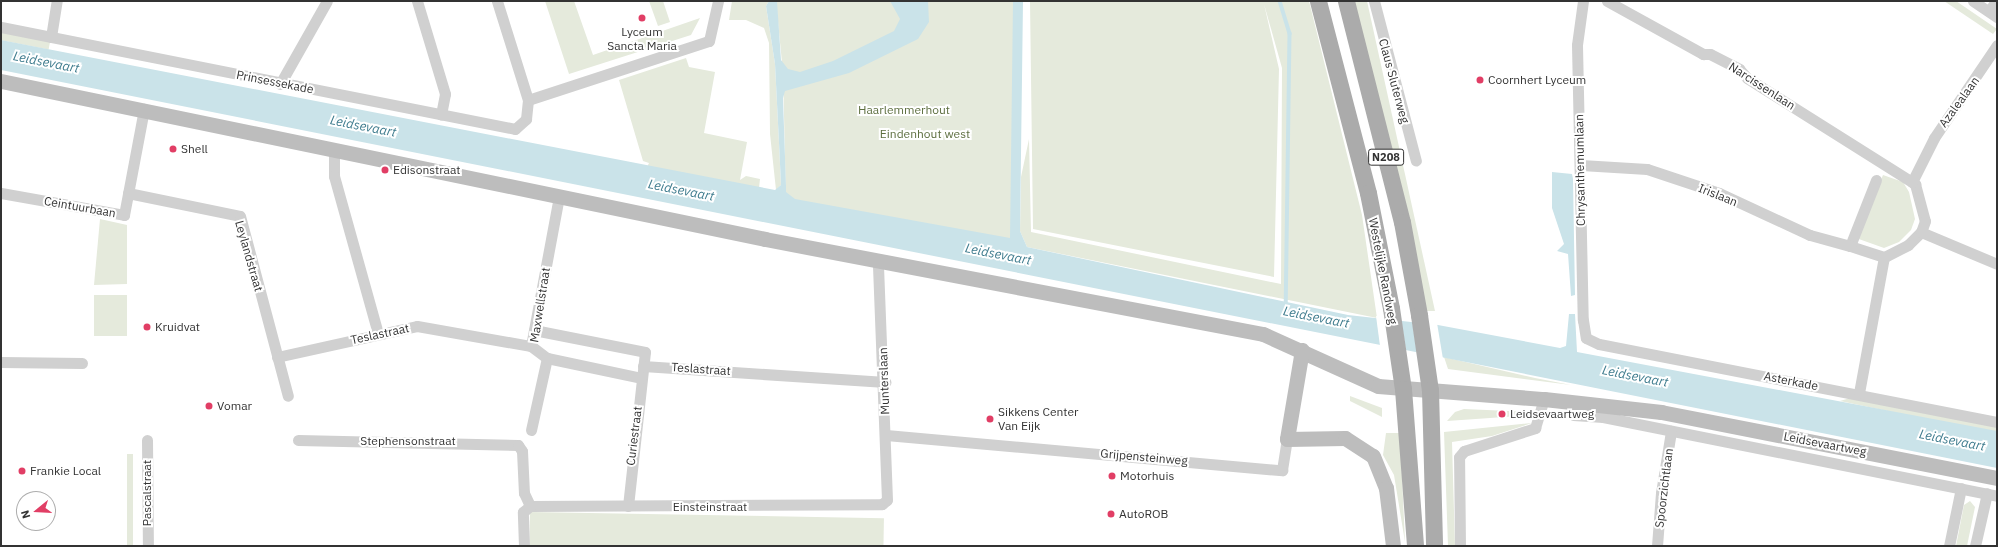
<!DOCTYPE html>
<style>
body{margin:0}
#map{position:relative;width:1998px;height:547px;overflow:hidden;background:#fff;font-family:"IBM Plex Sans",sans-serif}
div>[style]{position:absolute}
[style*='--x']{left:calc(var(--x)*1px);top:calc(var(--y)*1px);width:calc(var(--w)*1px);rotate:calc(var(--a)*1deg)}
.green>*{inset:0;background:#e5eadc;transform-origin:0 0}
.water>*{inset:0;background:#cae3e9}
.pier>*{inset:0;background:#fff}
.stream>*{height:3.5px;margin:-1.75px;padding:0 1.75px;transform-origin:1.75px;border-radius:1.75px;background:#cae3e9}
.street>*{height:11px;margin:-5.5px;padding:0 5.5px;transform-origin:5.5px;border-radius:5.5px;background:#d0d0d0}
.secondary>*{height:15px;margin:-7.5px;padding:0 7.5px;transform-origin:7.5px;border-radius:7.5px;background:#bdbdbd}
.primary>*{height:17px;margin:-8.5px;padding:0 8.5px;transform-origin:8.5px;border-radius:8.5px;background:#ababab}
.dots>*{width:11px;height:11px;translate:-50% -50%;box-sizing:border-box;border:2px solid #fff;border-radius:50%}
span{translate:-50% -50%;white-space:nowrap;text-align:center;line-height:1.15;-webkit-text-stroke:4px #fff;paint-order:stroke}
.shield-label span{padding:1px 3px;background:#fff;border:1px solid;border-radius:3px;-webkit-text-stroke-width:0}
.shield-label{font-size:11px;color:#333;font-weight:700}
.poi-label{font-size:12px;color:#333}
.left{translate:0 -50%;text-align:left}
.street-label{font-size:12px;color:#333}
.park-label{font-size:12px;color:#5e6f40}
.water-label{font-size:13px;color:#3f7c8e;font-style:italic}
.frame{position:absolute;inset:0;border:2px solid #333;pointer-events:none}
.north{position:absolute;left:16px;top:491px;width:40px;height:40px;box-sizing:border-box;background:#fff;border:1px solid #adadad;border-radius:50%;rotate:252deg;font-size:11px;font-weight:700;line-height:16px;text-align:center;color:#333}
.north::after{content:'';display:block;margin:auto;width:14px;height:18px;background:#e13e65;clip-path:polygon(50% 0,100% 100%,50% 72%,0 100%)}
</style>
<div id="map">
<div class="green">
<div style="clip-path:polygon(545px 1px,574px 1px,593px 55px,700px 18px,691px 35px,569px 74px)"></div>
<div style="clip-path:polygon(649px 1px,663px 1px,670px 22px,658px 26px)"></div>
<div style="clip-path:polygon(732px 1px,769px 1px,766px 6px,775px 64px,779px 143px,781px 185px,776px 190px,770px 134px,769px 43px,764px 28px,746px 20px,729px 20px)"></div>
<div style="clip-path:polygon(776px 1px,1013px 1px,1013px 246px,786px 200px,783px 73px)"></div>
<div style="clip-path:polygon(1030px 1px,1309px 1px,1362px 215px,1377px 318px,1027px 247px,1020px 231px,1021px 177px,1029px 139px,1031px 232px,1281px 284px,1282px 68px,1264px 4px,1279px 69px,1274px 277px,1033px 229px)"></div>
<div style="clip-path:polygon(1351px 1px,1367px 1px,1435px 311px,1425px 311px)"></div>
<div style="clip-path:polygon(1944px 1px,1956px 1px,1997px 29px,1993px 34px)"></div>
<div style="left:1px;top:27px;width:51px;height:13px;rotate:11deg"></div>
<div style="clip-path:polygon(686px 58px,689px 67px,715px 72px,704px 133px,747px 142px,740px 180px,746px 176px,760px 179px,759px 188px,647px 167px,649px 163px,643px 161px,619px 80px)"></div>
<div style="clip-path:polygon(1883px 175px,1903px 182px,1909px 192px,1915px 219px,1911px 230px,1899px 242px,1884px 248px,1856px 238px)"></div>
<div style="clip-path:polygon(100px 219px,127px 225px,127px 284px,94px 285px)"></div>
<div style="left:127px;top:295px;width:41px;height:33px;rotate:90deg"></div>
<div style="clip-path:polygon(1444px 357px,1535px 378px,1571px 385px,1448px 369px)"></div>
<div style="clip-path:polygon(1350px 396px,1382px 408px,1382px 417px,1350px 401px)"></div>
<div style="clip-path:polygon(1857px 396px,1997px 427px,1997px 434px,1840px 401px)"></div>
<div style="clip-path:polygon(1464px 409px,1533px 412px,1534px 415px,1447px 421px,1455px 412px)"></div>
<div style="clip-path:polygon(1532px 423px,1492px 436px,1452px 442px,1455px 546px,1448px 546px,1444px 432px)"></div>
<div style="clip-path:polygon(1386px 433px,1400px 433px,1405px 542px,1394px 475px,1383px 455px)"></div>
<div style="left:127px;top:454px;width:6px;height:92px"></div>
<div style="clip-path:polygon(1970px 501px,1975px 507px,1967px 546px,1956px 546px,1964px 505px)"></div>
<div style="left:530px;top:512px;width:354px;height:34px;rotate:1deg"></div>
</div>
<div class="water">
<div style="clip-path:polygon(769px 1px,777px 1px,781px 60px,788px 69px,800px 72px,833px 61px,894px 31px,900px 19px,890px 1px,928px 1px,929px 22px,918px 39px,849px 73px,785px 91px,783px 98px,786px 186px,786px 192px,795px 199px,1010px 238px,1013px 1px,1023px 1px,1020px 231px,1027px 247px,1348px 315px,1438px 325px,1560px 348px,1566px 346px,1569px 314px,1575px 314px,1577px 352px,1997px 431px,1997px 468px,1px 70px,1px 40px,775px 190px,781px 185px,779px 143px,775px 64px,766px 6px)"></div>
<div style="clip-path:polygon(1552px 172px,1572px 174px,1573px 179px,1575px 295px,1571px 296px,1568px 254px,1557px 251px,1564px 244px,1552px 208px)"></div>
</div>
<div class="pier">
<div style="clip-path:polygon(1376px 316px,1401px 319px,1406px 351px,1380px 346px)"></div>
<div style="clip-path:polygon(1412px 320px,1437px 323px,1443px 359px,1417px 354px)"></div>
</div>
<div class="stream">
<div style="--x:1280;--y:1;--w:34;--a:73"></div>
<div style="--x:1290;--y:33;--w:274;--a:90.8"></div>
</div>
<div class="street">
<div style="--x:417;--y:1;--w:97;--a:73.2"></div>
<div style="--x:445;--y:94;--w:21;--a:101"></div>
<div style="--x:1374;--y:1;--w:165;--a:75.3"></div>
<div style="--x:1583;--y:1;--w:44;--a:97.8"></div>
<div style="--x:1577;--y:45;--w:275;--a:88.8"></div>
<div style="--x:1583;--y:320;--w:18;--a:81"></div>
<div style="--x:1586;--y:338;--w:14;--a:25"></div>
<div style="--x:1599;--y:344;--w:406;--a:11.1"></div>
<div style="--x:1607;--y:1;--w:110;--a:28.9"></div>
<div style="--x:1703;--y:54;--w:7;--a:0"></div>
<div style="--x:1710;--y:54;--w:33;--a:27"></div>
<div style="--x:1739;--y:69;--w:12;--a:48"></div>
<div style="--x:1747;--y:78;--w:199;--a:32.2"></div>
<div style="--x:1915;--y:184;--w:38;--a:75"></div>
<div style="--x:1925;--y:221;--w:12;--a:110"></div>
<div style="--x:1921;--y:232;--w:18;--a:135"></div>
<div style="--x:1908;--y:245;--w:27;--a:153"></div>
<div style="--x:1884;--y:257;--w:36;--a:-162"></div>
<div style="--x:1850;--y:246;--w:71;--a:-68.5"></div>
<div style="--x:1973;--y:1;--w:29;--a:34"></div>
<div style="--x:1989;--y:11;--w:12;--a:-55"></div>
<div style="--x:1;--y:27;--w:524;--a:11.22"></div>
<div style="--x:515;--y:129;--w:15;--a:-42"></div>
<div style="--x:526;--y:119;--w:19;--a:-84"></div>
<div style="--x:528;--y:100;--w:104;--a:-107.4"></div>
<div style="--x:51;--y:37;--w:36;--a:-81"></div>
<div style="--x:280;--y:84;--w:95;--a:-60.5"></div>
<div style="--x:528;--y:100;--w:190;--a:-18.1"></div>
<div style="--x:709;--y:41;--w:41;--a:-77.3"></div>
<div style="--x:334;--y:150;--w:26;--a:90"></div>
<div style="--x:334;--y:176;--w:164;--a:74.4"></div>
<div style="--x:1581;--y:165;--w:66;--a:3.5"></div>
<div style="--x:1647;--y:169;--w:76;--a:18.4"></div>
<div style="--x:1719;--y:193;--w:100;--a:24.8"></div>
<div style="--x:1810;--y:235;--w:41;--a:15.4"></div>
<div style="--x:1912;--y:182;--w:49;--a:-63.4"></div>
<div style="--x:1934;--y:138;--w:112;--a:-55.9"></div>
<div style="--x:1;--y:193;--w:125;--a:10.1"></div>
<div style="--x:124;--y:215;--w:108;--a:-79.3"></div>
<div style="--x:128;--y:193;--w:114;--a:11.6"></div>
<div style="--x:240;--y:216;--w:186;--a:75.1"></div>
<div style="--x:1921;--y:232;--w:82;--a:22.8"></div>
<div style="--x:534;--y:330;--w:113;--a:11.2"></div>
<div style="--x:645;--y:352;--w:155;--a:96.3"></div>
<div style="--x:531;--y:346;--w:152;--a:-79.4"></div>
<div style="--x:277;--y:357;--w:143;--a:-12.5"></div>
<div style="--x:417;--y:326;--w:116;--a:10"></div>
<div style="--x:531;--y:346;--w:20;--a:37"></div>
<div style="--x:547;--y:358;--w:96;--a:12"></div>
<div style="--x:1;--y:362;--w:81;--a:0.7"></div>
<div style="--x:643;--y:366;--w:243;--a:3.8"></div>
<div style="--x:1859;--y:393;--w:138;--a:-79.6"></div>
<div style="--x:1573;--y:415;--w:30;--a:4"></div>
<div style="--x:1603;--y:417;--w:402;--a:11.3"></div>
<div style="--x:531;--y:430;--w:74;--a:-77.5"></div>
<div style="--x:886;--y:435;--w:398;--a:5.1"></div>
<div style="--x:1282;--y:470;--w:31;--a:-81"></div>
<div style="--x:147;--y:440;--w:106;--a:89.5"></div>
<div style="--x:298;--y:440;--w:220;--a:1.3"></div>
<div style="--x:518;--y:445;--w:7;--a:56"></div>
<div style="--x:522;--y:451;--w:42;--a:87.3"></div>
<div style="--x:524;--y:493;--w:14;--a:65"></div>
<div style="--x:530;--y:506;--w:352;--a:-0.3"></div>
<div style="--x:882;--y:504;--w:6;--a:-39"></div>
<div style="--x:887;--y:500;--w:239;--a:-92.2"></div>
<div style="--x:524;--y:546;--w:34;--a:-92"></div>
<div style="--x:523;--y:512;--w:9;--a:-41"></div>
<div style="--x:1460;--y:546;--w:89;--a:-90.6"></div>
<div style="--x:1459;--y:457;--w:8;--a:-50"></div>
<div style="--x:1464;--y:451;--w:75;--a:-17.9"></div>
<div style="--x:1535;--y:428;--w:30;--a:-73"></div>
<div style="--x:1657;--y:546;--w:53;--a:-85.7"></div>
<div style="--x:1661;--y:493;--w:63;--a:-80.8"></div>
<div style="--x:1949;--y:546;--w:59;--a:-78.3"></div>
<div style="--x:1975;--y:546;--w:54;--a:-77.2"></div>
</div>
<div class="secondary">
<div style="--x:1;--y:81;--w:780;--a:11.68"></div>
<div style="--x:765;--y:239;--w:507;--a:10.8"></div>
<div style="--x:1263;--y:334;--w:126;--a:24.3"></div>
<div style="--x:1378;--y:386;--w:167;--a:4.5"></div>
<div style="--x:1544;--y:399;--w:118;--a:6.3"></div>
<div style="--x:1661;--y:412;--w:342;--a:11.1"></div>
<div style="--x:1302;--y:350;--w:90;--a:99.6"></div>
<div style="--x:1287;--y:439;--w:58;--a:-1"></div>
<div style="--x:1345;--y:438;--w:33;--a:33"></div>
<div style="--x:1373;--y:456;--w:35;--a:68"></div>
<div style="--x:1386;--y:488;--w:58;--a:83.1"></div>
</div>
<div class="primary">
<div style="--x:1318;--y:1;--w:198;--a:75.4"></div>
<div style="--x:1368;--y:193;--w:117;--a:78.7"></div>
<div style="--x:1391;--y:308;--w:82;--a:81.6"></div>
<div style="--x:1403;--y:389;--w:157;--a:85.6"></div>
<div style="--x:1346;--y:1;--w:228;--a:75.8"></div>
<div style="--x:1402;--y:222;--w:95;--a:79.6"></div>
<div style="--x:1419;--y:315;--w:76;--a:81.7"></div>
<div style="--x:1430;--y:390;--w:156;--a:88.5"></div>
</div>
<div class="dots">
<div style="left:642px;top:18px;background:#e13e65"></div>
<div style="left:1480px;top:80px;background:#e13e65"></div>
<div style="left:173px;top:149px;background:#e13e65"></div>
<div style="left:385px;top:170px;background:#e13e65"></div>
<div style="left:147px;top:327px;background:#e13e65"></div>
<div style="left:209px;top:406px;background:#e13e65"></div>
<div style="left:1502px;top:414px;background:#e13e65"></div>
<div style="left:990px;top:419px;background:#e13e65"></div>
<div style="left:22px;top:471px;background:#e13e65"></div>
<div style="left:1112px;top:476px;background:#e13e65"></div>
<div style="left:1111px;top:514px;background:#e13e65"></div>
</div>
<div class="shield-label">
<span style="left:1386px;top:157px">N208</span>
</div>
<div class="poi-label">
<span style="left:642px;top:39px">Lyceum<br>Sancta Maria</span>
<span class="left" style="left:1488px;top:80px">Coornhert Lyceum</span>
<span class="left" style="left:181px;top:149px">Shell</span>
<span class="left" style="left:393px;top:170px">Edisonstraat</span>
<span class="left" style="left:155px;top:327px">Kruidvat</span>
<span class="left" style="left:217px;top:406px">Vomar</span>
<span class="left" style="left:998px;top:419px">Sikkens Center<br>Van Eijk</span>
<span class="left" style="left:1510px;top:414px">Leidsevaartweg</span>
<span class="left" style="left:30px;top:471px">Frankie Local</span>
<span class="left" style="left:1120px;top:476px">Motorhuis</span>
<span class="left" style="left:1119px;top:514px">AutoROB</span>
</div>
<div class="street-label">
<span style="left:1394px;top:81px;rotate:75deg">Claus Sluterweg</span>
<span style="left:275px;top:82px;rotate:11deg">Prinsessekade</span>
<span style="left:1762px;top:86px;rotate:33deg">Narcissenlaan</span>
<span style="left:1959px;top:102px;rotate:-54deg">Azalealaan</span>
<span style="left:1580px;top:170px;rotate:-91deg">Chrysanthemumlaan</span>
<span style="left:1718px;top:195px;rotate:22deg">Irislaan</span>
<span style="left:80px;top:207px;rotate:10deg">Ceintuurbaan</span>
<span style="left:249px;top:256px;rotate:74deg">Leylandstraat</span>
<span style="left:1383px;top:271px;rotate:79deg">Westelijke Randweg</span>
<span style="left:540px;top:305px;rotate:-81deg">Maxwellstraat</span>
<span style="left:380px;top:334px;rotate:-12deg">Teslastraat</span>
<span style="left:701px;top:369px;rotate:4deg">Teslastraat</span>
<span style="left:884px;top:381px;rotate:-92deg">Munterslaan</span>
<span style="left:1791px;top:381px;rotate:11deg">Asterkade</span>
<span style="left:634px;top:436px;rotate:-83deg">Curiestraat</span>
<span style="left:408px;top:441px">Stephensonstraat</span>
<span style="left:1825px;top:444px;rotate:11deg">Leidsevaartweg</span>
<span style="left:1144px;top:457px;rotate:5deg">Grijpensteinweg</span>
<span style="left:1664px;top:488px;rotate:-83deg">Spoorzichtlaan</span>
<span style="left:147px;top:493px;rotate:-90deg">Pascalstraat</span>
<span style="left:710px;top:507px">Einsteinstraat</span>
</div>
<div class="park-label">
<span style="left:904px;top:110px">Haarlemmerhout</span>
<span style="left:925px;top:134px">Eindenhout west</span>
</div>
<div class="water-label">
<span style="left:46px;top:63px;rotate:11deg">Leidsevaart</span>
<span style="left:363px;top:127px;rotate:11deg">Leidsevaart</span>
<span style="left:681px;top:191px;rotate:11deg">Leidsevaart</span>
<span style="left:998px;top:255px;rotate:11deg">Leidsevaart</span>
<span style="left:1316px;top:318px;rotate:11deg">Leidsevaart</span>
<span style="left:1635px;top:377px;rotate:11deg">Leidsevaart</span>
<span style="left:1952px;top:441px;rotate:11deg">Leidsevaart</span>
</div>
<div class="frame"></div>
<div class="north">N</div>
</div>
